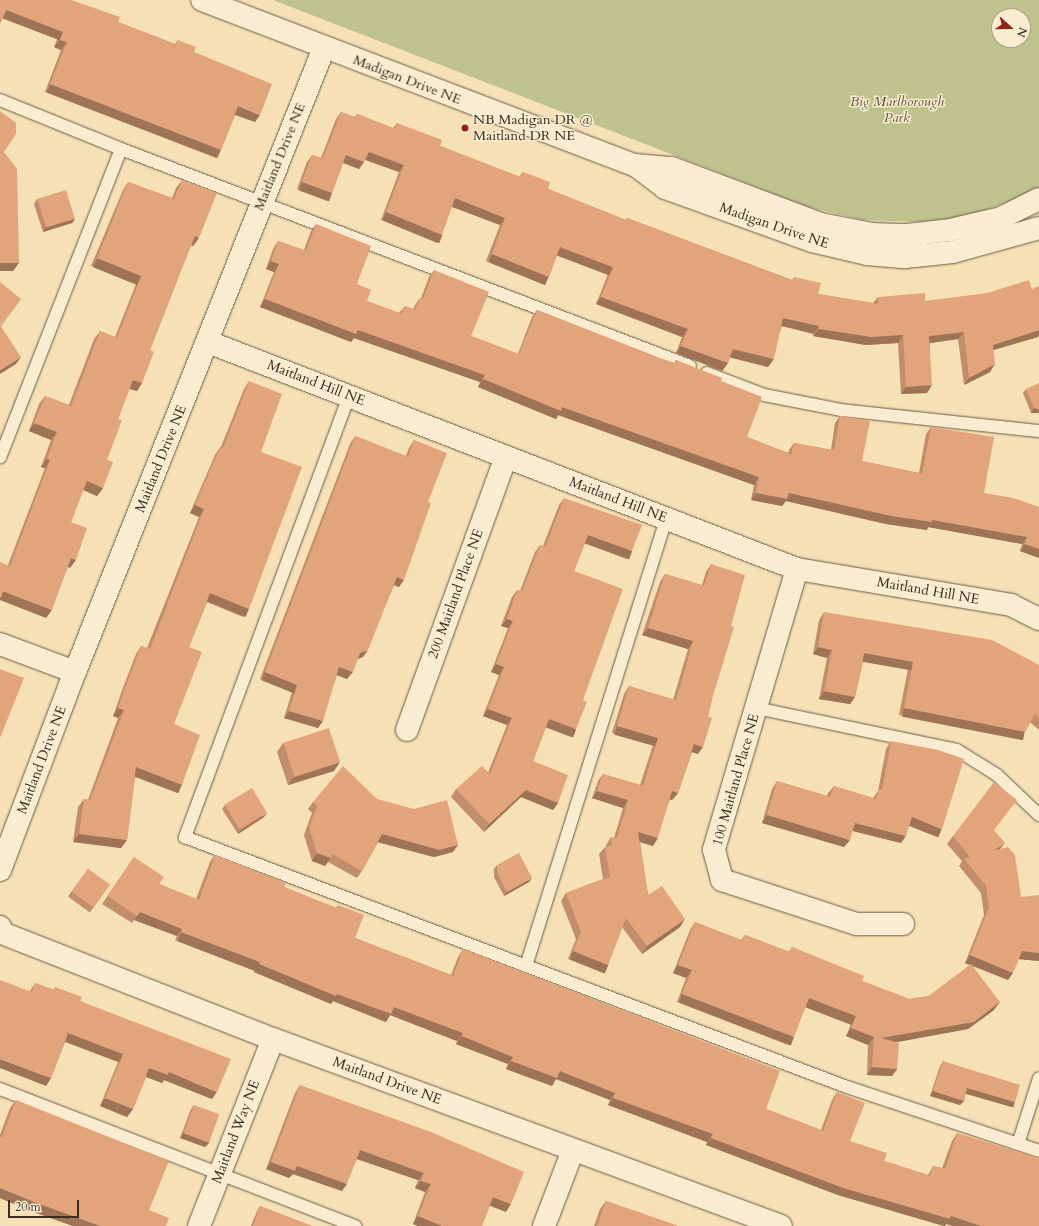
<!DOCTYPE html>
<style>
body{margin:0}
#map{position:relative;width:1039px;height:1226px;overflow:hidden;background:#f6e1b6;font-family:Cardo,serif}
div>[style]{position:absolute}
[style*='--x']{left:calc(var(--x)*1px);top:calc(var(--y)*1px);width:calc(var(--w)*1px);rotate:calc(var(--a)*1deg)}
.green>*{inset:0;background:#bec28c}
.roads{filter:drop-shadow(0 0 1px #685b48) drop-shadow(0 0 1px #685b48)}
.lane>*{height:12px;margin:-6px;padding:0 6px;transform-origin:6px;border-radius:6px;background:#f9ecd0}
.street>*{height:22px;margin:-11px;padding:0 11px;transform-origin:11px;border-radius:11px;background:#f9ecd0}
.secondary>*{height:22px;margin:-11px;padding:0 11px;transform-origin:11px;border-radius:11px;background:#f9ecd0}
.wall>*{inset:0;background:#c28d6a;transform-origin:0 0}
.shaded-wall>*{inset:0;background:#9e7356;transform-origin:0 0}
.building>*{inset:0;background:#e2a47b;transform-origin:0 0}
.dots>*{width:11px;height:11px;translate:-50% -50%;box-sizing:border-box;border:2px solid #f9ecd0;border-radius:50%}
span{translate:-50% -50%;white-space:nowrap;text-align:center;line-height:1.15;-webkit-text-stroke:3px #f9ecd0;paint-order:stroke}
.street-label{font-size:14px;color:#392e23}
.park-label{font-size:14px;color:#5a533d;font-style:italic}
.poi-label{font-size:14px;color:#392e23}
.left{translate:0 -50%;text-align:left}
.north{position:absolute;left:991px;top:8px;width:40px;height:40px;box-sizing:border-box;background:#f9ecd0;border:1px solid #aca08b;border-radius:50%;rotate:111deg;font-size:11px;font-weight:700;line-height:16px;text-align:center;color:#392e23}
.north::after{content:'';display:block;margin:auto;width:14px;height:18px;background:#8f2418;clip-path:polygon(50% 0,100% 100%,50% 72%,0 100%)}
.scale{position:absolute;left:8px;top:1200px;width:71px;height:18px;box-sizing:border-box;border:2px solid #392e23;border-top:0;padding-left:5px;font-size:12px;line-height:14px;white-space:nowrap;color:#392e23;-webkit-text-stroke:3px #f9ecd0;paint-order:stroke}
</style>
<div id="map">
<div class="green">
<div style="clip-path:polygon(evenodd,273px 0,1039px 0,1039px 187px,1019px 198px,966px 217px,919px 222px,864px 220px,808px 207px,273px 0,999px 16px,1023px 16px,1023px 40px,999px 40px,999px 16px)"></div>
</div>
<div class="roads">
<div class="lane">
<div style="--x:0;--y:100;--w:131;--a:22"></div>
<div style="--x:121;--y:149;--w:331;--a:111.4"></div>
<div style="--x:121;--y:149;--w:609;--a:20.88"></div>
<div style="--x:707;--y:373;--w:61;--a:21.1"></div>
<div style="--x:764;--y:395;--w:78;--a:11"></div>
<div style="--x:841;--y:410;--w:199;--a:6.1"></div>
<div style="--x:349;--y:396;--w:471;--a:110.4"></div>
<div style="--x:185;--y:837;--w:708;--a:20.69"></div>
<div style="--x:847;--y:1087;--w:202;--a:18.4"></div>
<div style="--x:756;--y:708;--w:205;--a:11.8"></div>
<div style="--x:957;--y:750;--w:47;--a:32"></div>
<div style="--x:997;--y:775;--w:58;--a:43.6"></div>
<div style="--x:526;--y:966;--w:468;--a:-72.6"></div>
<div style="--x:0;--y:1089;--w:381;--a:21.1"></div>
<div style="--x:1018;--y:1144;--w:69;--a:-72.3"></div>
</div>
<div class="street">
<div style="--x:208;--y:342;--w:631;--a:21.08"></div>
<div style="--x:797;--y:569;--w:217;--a:9.5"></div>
<div style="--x:1011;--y:605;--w:31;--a:27"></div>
<div style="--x:797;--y:569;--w:293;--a:106.5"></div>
<div style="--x:714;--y:850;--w:31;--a:75"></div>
<div style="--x:722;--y:880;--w:142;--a:18.1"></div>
<div style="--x:857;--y:924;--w:46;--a:0"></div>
<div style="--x:0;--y:644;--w:80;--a:20.5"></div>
<div style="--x:407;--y:730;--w:290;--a:-70.1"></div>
<div style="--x:0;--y:870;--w:212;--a:-69.3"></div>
<div style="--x:75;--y:672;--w:672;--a:-68.25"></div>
<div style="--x:0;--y:927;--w:6;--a:72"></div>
<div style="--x:2;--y:933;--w:291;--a:21.4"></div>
<div style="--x:273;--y:1039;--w:541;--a:20.21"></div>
<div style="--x:199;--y:1226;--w:201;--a:-68.4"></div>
<div style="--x:544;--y:1226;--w:81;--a:-69.1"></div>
</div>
<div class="secondary">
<div style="--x:202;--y:0;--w:463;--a:20.9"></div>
<div style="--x:635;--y:165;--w:37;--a:5"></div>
<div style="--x:672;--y:168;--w:159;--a:20.6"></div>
<div style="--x:821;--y:224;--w:52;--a:11.1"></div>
<div style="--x:872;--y:234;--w:35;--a:2"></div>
<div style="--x:907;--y:235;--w:43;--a:-6.6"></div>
<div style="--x:950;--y:230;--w:52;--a:-13.2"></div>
<div style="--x:1001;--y:218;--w:42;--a:-26.6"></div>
<div style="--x:635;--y:165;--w:38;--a:37"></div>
<div style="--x:665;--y:188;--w:156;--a:19.8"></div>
<div style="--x:812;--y:241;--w:57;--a:13.3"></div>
<div style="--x:867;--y:254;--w:38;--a:5"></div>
<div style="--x:905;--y:257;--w:48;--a:-5.9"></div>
<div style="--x:953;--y:252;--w:89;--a:-15.6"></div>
</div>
</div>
<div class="wall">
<div style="clip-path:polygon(0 0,118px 22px,175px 44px,178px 40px,194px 52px,255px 122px,235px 115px,221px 150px,216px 158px,45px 92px,61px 50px,54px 47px,57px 39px,3px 18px,0 23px)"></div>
<div style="clip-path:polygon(341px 112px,355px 117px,357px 114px,393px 128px,397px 123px,440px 146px,519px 177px,523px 172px,548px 189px,626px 220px,627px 218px,792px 280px,794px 277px,818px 294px,873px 303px,878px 297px,925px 301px,1038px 337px,993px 350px,990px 372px,964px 385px,958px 339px,930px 343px,927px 393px,901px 394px,898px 343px,866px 345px,813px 336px,814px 334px,782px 326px,768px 367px,730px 357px,728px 363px,722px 371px,676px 353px,682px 337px,596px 304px,608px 274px,557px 255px,549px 277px,543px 284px,486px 261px,500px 225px,452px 207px,437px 243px,381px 220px,399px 172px,365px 160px,359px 169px,343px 163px,332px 193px,327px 200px,297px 189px,307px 162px,312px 155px,321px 158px,336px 119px)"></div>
<div style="clip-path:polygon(182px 180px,199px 238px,193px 246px,191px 245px,150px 350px,142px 383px,137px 391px,129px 389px,118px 419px,107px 460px,103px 488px,97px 496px,83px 490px,71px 522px,70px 568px,68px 567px,46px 618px,8px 565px,45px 468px,41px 467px,51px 440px,29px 431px,39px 404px,45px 396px,69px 405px,94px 339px,100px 331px,115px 337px,136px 284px,91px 266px,123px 190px,128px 182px,172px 198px,176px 188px)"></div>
<div style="clip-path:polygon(37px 199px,75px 219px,72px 223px,43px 232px,34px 204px)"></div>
<div style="clip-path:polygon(316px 224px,367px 301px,399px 313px,405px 306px,413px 309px,415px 305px,420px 298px,421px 298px,429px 277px,434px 270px,471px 336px,518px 354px,532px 317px,537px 310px,662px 359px,674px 363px,676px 360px,721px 381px,747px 437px,788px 453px,789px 450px,794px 443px,831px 450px,835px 423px,840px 416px,862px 461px,919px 473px,926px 434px,931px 427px,984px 493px,1039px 507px,1039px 558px,1020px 551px,1022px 544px,928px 527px,927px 530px,886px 524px,786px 501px,782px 506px,751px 500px,754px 485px,558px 415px,556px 419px,478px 387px,480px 382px,354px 338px,351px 342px,260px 307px,274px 272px,266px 269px,273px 249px,278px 241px,304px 250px,311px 231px)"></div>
<div style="clip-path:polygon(249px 381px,261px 452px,243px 617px,207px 602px,189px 647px,174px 724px,182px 785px,177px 793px,135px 777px,127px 840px,121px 848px,73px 842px,78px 807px,84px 799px,88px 800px,118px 718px,113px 716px,124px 685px,136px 654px,141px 646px,147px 648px,199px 517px,190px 513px,215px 455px,220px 447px,221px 447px,244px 389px)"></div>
<div style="clip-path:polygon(1026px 389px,1039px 413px,1031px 413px,1023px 393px)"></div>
<div style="clip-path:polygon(355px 436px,406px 456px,409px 448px,414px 440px,428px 502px,399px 587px,394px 585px,363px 657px,357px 659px,347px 679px,337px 675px,318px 728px,284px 718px,292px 692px,260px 679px,350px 444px)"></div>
<div style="clip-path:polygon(564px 498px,632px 551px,627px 559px,585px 543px,574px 571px,583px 700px,571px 737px,546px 727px,533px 761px,558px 803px,553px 810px,521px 797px,484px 832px,451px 797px,456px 789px,488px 773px,507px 725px,483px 716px,499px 675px,491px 672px,508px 628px,501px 626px,512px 597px,517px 590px,520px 591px,535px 552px,540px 545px,543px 546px,559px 505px)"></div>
<div style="clip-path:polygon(711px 564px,712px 699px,698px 754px,692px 752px,678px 793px,672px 800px,670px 799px,653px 846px,640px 842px,648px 895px,680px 927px,642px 954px,622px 927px,608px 965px,603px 973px,568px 959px,576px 939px,561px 901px,566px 893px,603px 879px,599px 854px,605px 847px,606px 846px,606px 845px,611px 837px,614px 838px,623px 808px,592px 798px,598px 781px,603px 774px,640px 785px,653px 745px,612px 733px,624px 694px,629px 686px,673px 700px,688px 649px,642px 635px,660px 582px,665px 574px,702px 585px,706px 572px)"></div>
<div style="clip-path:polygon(824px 612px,1039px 665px,1039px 730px,1030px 722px,1020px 739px,899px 715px,908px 669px,863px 661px,855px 697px,850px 704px,819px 699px,827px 658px,813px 654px,819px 620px)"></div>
<div style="clip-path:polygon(891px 741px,937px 837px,909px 826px,901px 843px,852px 831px,844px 847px,762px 823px,772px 789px,777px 781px,827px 796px,828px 793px,834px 786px,873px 798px,878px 791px,886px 749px)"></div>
<div style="clip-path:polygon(283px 743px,334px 771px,288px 785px,277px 752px)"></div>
<div style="clip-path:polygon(377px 799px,453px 852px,434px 857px,378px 842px,362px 871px,357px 878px,328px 862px,325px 866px,312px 861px,304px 835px,312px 813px,308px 809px,313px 802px)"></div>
<div style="clip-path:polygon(225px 805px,264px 817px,238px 834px,222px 809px)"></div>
<div style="clip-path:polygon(994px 831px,1000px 849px,1021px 897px,1039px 961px,1019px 959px,1008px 980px,972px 965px,994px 1010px,968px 1029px,895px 1042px,897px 1069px,892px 1076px,867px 1075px,868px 1045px,846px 1036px,851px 1024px,805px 1007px,788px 1045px,677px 1002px,686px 978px,673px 973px,690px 930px,695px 922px,741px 940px,745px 935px,789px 952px,792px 947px,862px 981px,909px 999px,929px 996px,970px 965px,965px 963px,984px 915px,981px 893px,959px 866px,962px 861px,947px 844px,953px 836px)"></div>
<div style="clip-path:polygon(215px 855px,284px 887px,336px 908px,338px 905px,355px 938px,451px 975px,458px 957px,463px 949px,766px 1109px,821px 1130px,832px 1100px,837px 1092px,850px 1141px,884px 1161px,928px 1175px,933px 1166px,942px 1168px,952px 1141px,957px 1133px,1039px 1226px,953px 1226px,946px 1224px,945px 1226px,944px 1226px,838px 1195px,706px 1145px,707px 1142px,608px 1105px,610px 1100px,556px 1079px,552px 1086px,506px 1069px,508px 1064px,456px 1044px,457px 1041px,390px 1015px,386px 1022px,333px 1001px,331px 1004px,254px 972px,255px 970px,175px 940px,177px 936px,134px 920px,132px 923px,102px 904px,134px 857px,159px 884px,196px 899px,210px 862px)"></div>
<div style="clip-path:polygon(497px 865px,529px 882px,504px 896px,494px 877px,494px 869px)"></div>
<div style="left:88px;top:869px;width:27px;height:34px;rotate:36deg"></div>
<div style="clip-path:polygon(35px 983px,54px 990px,55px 987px,80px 1001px,212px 1099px,164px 1080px,162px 1083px,146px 1077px,133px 1109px,127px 1117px,100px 1106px,118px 1062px,65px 1042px,51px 1078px,46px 1086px,30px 991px)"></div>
<div style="clip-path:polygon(943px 1061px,1012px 1107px,966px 1093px,964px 1101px,960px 1105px,930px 1096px,940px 1066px)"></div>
<div style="clip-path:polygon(300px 1085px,506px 1212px,490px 1205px,482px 1226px,418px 1226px,413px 1224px,425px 1192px,415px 1188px,418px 1180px,357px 1159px,342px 1191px,293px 1174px,289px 1178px,266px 1169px,295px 1093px)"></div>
<div style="clip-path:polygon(16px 1100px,149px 1210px,166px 1226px,73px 1226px,28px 1210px,0 1198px,0 1135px,10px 1108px)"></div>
<div style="clip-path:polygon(194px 1105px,209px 1143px,205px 1147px,180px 1138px,191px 1109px)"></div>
<div style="clip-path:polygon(606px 1201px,678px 1226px,594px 1226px,600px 1209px)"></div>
<div style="clip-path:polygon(260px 1206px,312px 1226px,251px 1226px,257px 1211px)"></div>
</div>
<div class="shaded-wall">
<div style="left:6px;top:10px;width:61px;height:9px;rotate:21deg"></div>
<div style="clip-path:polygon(60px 40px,67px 42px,61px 50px,54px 47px)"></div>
<div style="left:50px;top:84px;width:183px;height:9px;rotate:21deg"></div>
<div style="clip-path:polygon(238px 106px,260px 115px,255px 122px,233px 114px)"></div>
<div style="clip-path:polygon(369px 152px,404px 165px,399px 172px,363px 159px)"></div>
<div style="clip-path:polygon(346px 155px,364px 162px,359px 169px,341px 162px)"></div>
<div style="left:302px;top:182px;width:32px;height:9px;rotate:20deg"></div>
<div style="clip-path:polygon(455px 198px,505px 218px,500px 225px,450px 206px)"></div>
<div style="left:386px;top:212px;width:61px;height:9px;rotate:22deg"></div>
<div style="clip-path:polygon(75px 219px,72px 223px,43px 232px,46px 227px)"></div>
<div style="clip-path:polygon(195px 236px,199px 238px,193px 246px,189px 244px)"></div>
<div style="left:560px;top:247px;width:57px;height:9px;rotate:21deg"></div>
<div style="left:492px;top:254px;width:61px;height:9px;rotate:22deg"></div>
<div style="left:97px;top:258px;width:48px;height:10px;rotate:22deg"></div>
<div style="clip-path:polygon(271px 261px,279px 264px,274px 272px,266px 269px)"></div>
<div style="clip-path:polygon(0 263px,19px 263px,13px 271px,0 271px)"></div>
<div style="clip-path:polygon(601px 297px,688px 329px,682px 337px,596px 304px)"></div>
<div style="clip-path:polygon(21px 299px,16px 306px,0 327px,0 326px)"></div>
<div style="clip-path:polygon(265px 299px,358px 330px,485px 375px,480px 382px,354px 338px,351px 342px,260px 307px)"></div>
<div style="clip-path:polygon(783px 318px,819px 326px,814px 334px,778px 325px)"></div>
<div style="clip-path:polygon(819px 329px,903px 335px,898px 343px,866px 345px,813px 336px)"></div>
<div style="clip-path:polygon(1039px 330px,1039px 335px,1038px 337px,987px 352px,993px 345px)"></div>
<div style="clip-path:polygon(964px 332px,958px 339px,924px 344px,929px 336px)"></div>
<div style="clip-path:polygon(681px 346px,728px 363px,722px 371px,676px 353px)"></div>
<div style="clip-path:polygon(733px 349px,774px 359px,768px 367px,728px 357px)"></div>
<div style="clip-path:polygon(21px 357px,16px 364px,0 374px,0 370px)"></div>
<div style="clip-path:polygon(995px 364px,990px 372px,964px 385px,969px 378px)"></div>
<div style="clip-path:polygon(483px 379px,562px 407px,759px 477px,754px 485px,558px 415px,556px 419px,478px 387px)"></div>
<div style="clip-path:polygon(133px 380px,142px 383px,137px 391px,127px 388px)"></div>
<div style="clip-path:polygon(932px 385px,927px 393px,901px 394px,906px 387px)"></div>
<div style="clip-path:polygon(1034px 408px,1039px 409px,1039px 413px,1031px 413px)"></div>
<div style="clip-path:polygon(34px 423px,57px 432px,51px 440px,29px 431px)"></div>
<div style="clip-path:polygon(47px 459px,50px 460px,45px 468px,41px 467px)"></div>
<div style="clip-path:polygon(87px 481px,103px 488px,97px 496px,81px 489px)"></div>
<div style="clip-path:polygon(756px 493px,789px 493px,1027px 537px,1022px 544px,928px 527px,927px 530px,886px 524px,786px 501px,782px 506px,751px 500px)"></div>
<div style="clip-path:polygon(195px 505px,204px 509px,199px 517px,190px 513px)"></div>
<div style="left:588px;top:535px;width:47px;height:9px;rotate:20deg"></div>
<div style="clip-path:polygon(1025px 544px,1039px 549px,1039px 558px,1020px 551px)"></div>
<div style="clip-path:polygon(71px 558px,76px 560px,70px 568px,66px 566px)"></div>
<div style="clip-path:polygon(397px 577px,404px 580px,399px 587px,392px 584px)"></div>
<div style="clip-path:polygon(3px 591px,52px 610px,46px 618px,0 600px,0 596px)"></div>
<div style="left:210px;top:593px;width:42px;height:9px;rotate:22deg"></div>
<div style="clip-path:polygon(507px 619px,513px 621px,508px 628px,501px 626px)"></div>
<div style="clip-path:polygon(648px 628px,693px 641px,688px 649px,642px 635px)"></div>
<div style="clip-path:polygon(818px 647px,832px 650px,827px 658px,813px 654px)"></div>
<div style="clip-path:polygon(368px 650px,363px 657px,355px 660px,360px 653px)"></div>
<div style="left:864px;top:653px;width:50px;height:9px;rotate:10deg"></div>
<div style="clip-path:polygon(496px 664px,504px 667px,499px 675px,491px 672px)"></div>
<div style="clip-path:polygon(339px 667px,353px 672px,347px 679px,334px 674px)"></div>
<div style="left:265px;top:672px;width:35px;height:9px;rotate:22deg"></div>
<div style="clip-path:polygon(824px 691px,855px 697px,850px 704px,819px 699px)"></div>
<div style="clip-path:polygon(118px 708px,124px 710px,118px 718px,113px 716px)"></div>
<div style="left:904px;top:708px;width:123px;height:9px;rotate:11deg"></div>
<div style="clip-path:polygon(488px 709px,512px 718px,507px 725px,483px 716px)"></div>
<div style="clip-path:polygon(289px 711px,323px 721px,318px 728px,284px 718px)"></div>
<div style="left:549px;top:719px;width:29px;height:9px;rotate:20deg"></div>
<div style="left:617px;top:726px;width:43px;height:9px;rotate:16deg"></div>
<div style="clip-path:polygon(694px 744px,703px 747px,698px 754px,689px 751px)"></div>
<div style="clip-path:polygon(340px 762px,334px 771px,288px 785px,294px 777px)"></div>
<div style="left:136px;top:767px;width:49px;height:9px;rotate:21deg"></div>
<div style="clip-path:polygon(526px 790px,558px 803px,553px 810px,521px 797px,484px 832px,489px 824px)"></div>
<div style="clip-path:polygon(597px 791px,628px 800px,623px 808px,592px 798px)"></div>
<div style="clip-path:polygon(672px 791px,678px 793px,672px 800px,667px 798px)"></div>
<div style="clip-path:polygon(267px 813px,264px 817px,238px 834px,241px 830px)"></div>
<div style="clip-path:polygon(767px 815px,850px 840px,844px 847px,762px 823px)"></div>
<div style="left:912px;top:817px;width:32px;height:9px;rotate:22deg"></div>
<div style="clip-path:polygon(855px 823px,906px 836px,901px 843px,849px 830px)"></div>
<div style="clip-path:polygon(638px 832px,658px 838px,653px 846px,633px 840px)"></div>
<div style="clip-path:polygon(79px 834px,127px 840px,121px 848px,73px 842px)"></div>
<div style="clip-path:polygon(382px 834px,458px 845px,453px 852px,434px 857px,377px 842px)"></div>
<div style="clip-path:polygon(1005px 843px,999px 850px,995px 850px)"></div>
<div style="clip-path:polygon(317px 853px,331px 858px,325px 866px,312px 861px)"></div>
<div style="clip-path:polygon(532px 878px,529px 882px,504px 896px,507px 892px)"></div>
<div style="clip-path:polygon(140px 912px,182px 929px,177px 936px,134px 920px)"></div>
<div style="clip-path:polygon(685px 919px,680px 927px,642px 954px,647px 946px)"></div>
<div style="left:181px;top:932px;width:85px;height:10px;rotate:21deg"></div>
<div style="left:573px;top:951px;width:38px;height:9px;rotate:22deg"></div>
<div style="clip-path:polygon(1022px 951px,1039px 953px,1039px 961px,1017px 959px)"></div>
<div style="clip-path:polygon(970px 955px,1013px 973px,1008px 980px,965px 963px)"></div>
<div style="clip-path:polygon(259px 964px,337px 994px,394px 1007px,463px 1033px,457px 1041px,390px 1015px,386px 1022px,333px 1001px,331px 1004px,254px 972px)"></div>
<div style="clip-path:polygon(678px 965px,692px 970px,686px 978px,673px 973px)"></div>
<div style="left:682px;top:994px;width:120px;height:9px;rotate:21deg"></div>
<div style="left:809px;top:998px;width:50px;height:10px;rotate:21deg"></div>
<div style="clip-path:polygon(1000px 1002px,994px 1010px,968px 1029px,876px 1046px,881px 1038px)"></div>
<div style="clip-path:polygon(851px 1028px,874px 1037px,868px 1045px,846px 1036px)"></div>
<div style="left:68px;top:1033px;width:59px;height:9px;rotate:21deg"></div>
<div style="clip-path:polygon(462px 1036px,513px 1057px,508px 1064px,456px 1044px)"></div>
<div style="clip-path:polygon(0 1059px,51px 1078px,46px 1086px,0 1068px)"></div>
<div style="clip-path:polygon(511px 1061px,560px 1071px,615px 1093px,610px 1100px,556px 1079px,552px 1086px,506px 1069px)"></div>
<div style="clip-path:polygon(872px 1067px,897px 1069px,892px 1076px,867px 1075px)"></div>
<div style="clip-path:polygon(149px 1068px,169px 1072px,217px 1092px,212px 1099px,164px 1080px,162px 1083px,144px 1076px)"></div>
<div style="left:967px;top:1088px;width:50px;height:6px;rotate:16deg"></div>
<div style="clip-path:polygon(933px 1091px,964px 1101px,960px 1105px,930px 1096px)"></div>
<div style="clip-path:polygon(105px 1098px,133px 1109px,127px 1117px,100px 1106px)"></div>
<div style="clip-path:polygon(613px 1098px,713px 1134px,707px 1142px,608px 1105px)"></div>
<div style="clip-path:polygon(183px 1133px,209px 1143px,205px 1147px,180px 1138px)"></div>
<div style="clip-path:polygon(711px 1138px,951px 1216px,981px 1226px,953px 1226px,946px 1224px,945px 1226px,944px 1226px,838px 1195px,706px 1145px)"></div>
<div style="clip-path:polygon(360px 1150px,424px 1173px,418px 1180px,354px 1158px)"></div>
<div style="clip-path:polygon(271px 1162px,297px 1166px,347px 1184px,342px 1191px,293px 1174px,289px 1178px,266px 1169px)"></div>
<div style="clip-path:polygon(421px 1181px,431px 1184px,425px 1192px,415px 1188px)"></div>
<div style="clip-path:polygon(0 1188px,100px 1226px,73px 1226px,28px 1210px,0 1198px)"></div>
<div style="clip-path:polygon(493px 1197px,511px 1204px,506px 1212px,488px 1205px)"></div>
<div style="clip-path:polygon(418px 1216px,442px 1226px,418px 1226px,413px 1224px)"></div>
</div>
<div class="building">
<div style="clip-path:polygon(0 0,71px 0,120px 17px,118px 22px,176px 45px,178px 40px,196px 47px,194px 52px,272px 84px,260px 115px,238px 106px,221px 150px,50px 84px,67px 42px,60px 40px,63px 32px,6px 10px,2px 20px,0 19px)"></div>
<div style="clip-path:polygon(0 111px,16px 123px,16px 134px,4px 152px,17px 169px,19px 263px,0 263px)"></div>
<div style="clip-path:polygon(341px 112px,356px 118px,357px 114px,395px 129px,397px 123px,442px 140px,440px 146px,521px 177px,523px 172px,550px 182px,548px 189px,626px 220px,627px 218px,793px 281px,794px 277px,821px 283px,818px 294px,878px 304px,878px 297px,925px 293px,925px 301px,987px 293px,1029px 280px,1032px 289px,1039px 286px,1039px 330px,993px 345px,995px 364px,969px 378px,964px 332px,929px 336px,932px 385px,906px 387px,903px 335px,871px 337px,819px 329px,819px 326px,783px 318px,774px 359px,733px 349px,728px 363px,681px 346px,688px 329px,601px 297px,613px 267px,560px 247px,549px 277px,492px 254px,505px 218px,455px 198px,442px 235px,386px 212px,404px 165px,369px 152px,364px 162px,346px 155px,332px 193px,302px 182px,312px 155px,323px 158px)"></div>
<div style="clip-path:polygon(182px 180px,217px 193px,199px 238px,195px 236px,171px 295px,150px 350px,154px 352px,142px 383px,133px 380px,118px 419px,122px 420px,107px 460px,113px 462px,103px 488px,87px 481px,71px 522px,87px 528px,76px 560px,71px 558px,52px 610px,3px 591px,1px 598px,0 597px,0 562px,10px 566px,50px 460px,47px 459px,57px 432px,34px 423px,45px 396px,71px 406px,100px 331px,117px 338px,141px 276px,97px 258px,128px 182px,174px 199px)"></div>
<div style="left:66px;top:190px;width:30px;height:30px;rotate:73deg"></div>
<div style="clip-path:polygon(316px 224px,371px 246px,357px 284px,371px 290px,367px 301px,401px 314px,405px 306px,415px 310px,420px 298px,423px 299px,434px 270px,489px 292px,471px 336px,519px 354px,537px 310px,662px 359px,675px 363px,676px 360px,722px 378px,721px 381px,762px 397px,747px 437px,791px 455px,794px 443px,834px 450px,840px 416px,870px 421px,862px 461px,922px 474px,931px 427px,994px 437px,984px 493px,1013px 498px,1039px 507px,1039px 549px,1025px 544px,1027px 537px,932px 520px,932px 522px,891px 516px,789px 493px,787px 499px,756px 493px,759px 477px,562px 407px,561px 411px,483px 379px,485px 375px,358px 330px,356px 334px,265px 299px,279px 264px,271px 261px,278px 241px,306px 251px)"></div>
<div style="clip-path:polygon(0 282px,21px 299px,0 325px,21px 357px,0 370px)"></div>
<div style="clip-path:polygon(249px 381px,282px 394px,261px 452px,302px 467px,249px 609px,210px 593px,189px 647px,202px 652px,174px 724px,200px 735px,182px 785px,136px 767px,127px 840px,79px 834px,84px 799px,90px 800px,124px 710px,118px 708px,129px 677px,141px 646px,150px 649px,204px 509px,195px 505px,220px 447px,223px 448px)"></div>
<div style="clip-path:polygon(1039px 383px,1039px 409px,1034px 408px,1026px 389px)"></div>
<div style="clip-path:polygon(355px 436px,408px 457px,414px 440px,447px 453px,428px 502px,431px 503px,404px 580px,397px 577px,368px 650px,360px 653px,353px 672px,339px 667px,323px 721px,289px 711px,297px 685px,265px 672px)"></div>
<div style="clip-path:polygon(564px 498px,642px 525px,632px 551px,588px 535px,574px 571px,623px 589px,583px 700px,587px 702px,576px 729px,549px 719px,533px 761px,568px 775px,558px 803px,526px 790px,489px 824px,456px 789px,482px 766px,490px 774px,512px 718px,488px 709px,504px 667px,496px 664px,513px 621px,507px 619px,517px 590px,522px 591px,540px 545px,545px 547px)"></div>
<div style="clip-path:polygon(711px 564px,745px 575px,731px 626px,734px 627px,712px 699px,708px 717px,712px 718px,703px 747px,694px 744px,678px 793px,672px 791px,658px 838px,638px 832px,648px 895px,662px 886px,685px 919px,647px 946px,626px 918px,608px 965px,573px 951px,581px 932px,566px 893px,610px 877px,605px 847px,612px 845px,611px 837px,617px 838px,628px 800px,597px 791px,603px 774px,643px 786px,658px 738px,617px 726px,629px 686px,676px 700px,693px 641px,648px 628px,665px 574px,704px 586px)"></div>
<div style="clip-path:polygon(824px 612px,992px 640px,1039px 665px,1039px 718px,1035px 714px,1025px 732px,904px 708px,913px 662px,864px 653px,855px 697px,824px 691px,832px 650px,818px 647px)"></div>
<div style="clip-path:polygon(0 669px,24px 678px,0 738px)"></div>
<div style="left:329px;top:728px;width:36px;height:48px;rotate:72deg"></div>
<div style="clip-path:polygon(891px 741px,938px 750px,964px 759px,942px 829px,912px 817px,906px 836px,855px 823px,850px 840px,767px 815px,777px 781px,830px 797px,834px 786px,876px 799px,879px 789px,882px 790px)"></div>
<div style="clip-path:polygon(343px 766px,377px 799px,414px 809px,447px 800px,458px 845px,439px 850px,382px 834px,362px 871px,332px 854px,331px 858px,317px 853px,309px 827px,317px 806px,313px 802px)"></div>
<div style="clip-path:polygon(994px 782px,1017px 800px,994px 830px,1005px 843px,995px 850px,1008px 847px,1015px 855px,1021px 897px,1039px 895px,1039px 953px,1022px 951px,1013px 973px,970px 955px,989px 908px,986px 886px,964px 859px,970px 857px,953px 836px)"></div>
<div style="left:252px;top:788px;width:29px;height:32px;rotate:59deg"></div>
<div style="clip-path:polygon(519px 853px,532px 878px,507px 892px,497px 872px,497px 865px)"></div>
<div style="clip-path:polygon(215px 855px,286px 883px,284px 887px,337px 908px,338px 905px,364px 915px,355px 938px,453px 976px,463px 949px,780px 1071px,766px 1109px,823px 1131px,837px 1092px,865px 1103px,850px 1141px,887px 1153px,884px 1161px,930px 1176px,933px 1166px,945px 1169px,957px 1133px,1039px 1158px,1039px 1226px,981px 1226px,951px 1216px,950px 1219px,843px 1188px,711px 1138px,713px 1134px,613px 1098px,615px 1093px,560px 1071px,557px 1078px,511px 1061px,513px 1057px,462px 1036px,463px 1033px,394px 1007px,391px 1014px,337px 994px,336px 996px,259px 964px,260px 962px,181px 932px,182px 929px,140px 912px,137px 916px,108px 896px,134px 857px,164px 877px,159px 884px,199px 900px)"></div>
<div style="left:88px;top:869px;width:27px;height:28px;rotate:36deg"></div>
<div style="clip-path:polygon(695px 922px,742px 941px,745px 935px,790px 952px,792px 947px,864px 976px,862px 981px,909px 999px,929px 996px,971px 964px,1000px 1002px,974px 1022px,881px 1038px,899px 1043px,897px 1069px,872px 1067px,874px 1037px,851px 1028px,856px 1016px,809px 998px,794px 1037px,682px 994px,692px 970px,678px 965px)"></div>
<div style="clip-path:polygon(0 980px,32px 992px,35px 983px,54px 990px,55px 987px,82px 997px,80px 1001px,231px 1059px,217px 1092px,169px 1072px,168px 1075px,149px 1068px,133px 1109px,105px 1098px,123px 1054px,68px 1033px,51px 1078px,0 1059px)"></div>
<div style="clip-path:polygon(943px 1061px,1020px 1085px,1015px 1102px,967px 1088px,964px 1101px,933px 1091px)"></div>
<div style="clip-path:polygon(300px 1085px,431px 1132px,524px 1172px,511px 1204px,493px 1197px,482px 1226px,442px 1226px,418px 1216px,431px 1184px,421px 1181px,424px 1173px,360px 1150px,347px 1184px,297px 1166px,295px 1171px,271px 1162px)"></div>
<div style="clip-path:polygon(16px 1100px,169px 1161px,149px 1210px,169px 1218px,166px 1226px,100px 1226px,34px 1202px,0 1188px,0 1137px,2px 1137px)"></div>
<div style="left:194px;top:1105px;width:27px;height:30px;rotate:20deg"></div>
<div style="clip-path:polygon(606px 1201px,678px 1226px,597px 1226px)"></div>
<div style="clip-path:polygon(260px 1206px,312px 1226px,253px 1226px)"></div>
</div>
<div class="dots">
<div style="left:465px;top:128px;background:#8f2418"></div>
</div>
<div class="street-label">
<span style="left:407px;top:80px;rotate:21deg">Madigan Drive NE</span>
<span style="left:280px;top:157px;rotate:-68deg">Maitland Drive NE</span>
<span style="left:774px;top:226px;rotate:19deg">Madigan Drive NE</span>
<span style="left:316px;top:383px;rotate:21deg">Maitland Hill NE</span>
<span style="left:161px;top:459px;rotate:-68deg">Maitland Drive NE</span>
<span style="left:618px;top:500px;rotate:21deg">Maitland Hill NE</span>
<span style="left:928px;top:591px;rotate:10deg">Maitland Hill NE</span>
<span style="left:456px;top:594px;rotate:-70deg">200 Maitland Place NE</span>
<span style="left:42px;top:760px;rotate:-69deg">Maitland Drive NE</span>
<span style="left:736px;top:780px;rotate:-74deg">100 Maitland Place NE</span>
<span style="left:387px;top:1081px;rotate:20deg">Maitland Drive NE</span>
<span style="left:236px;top:1132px;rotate:-69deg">Maitland Way NE</span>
</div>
<div class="park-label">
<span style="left:897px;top:110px">Big Marlborough<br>Park</span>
</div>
<div class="poi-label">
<span class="left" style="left:473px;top:128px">NB Madigan DR @<br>Maitland DR NE</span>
</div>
<div class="north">N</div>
<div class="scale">20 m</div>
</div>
